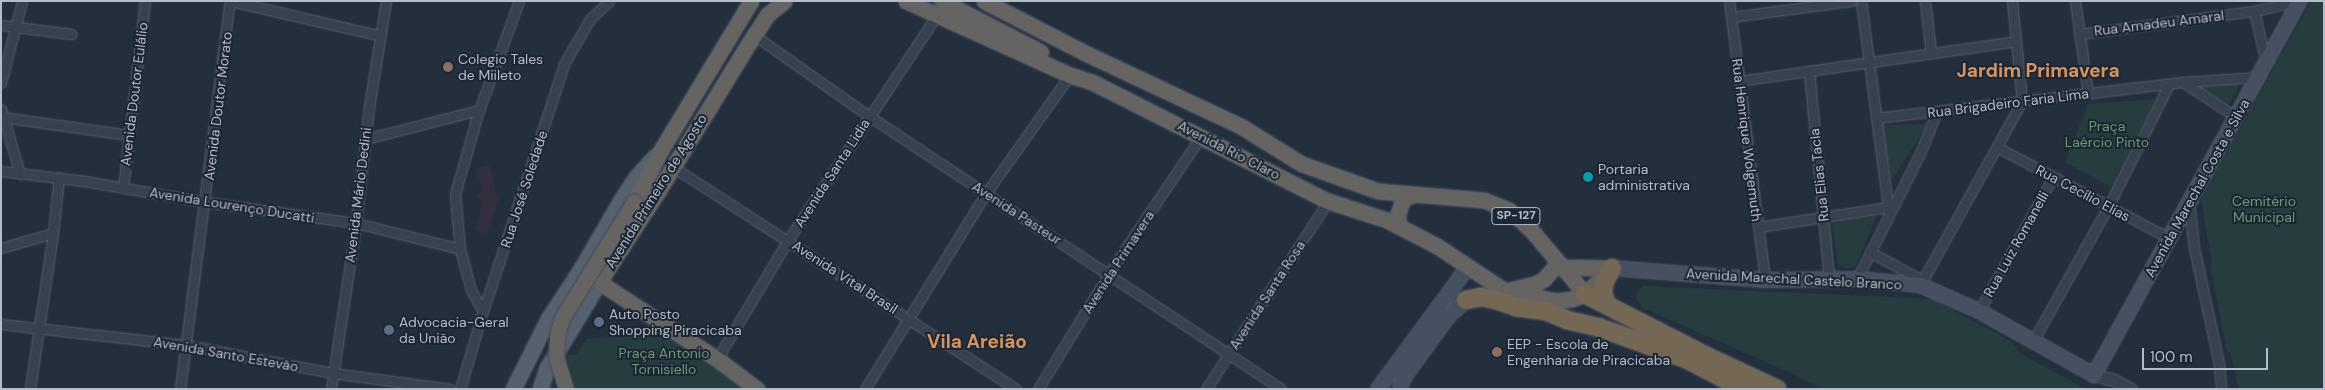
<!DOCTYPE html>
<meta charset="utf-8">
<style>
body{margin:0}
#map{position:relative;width:2325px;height:390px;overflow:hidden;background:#242f3e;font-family:"DM Sans",sans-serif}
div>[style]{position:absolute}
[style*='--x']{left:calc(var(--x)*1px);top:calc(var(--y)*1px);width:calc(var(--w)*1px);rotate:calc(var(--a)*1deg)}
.medical>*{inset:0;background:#32303f}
.green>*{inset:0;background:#263c3f}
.roads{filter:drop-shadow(0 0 1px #565f6c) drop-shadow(0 0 1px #565f6c)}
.minor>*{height:9px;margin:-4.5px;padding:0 4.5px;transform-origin:4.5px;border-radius:4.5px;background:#38414e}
.tertiary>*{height:11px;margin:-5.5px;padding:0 5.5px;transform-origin:5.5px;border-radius:5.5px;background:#38414e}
.secondary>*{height:14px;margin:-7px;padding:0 7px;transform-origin:7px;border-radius:7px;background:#465061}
.primary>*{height:15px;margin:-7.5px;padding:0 7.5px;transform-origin:7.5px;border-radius:7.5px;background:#56606e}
.trunk>*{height:15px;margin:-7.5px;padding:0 7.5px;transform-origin:7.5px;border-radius:7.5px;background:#656462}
.motorway>*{height:18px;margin:-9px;padding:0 9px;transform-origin:9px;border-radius:9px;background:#746855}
.bridges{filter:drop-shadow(0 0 1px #434c59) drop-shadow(0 0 1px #434c59)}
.trunk-bridge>*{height:15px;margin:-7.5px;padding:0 7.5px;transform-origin:7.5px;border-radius:7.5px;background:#656462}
.dots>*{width:14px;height:14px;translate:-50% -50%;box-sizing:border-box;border:2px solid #1d2633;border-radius:50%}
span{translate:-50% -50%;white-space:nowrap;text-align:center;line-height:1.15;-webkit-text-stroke:4px #1d2633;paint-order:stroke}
.shield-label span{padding:1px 4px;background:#1d2633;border:1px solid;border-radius:4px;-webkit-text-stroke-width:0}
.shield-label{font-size:12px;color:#b4bcc9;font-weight:700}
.street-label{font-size:14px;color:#b4bcc9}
.poi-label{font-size:14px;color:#b4bcc9}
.left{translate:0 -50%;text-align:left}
.park-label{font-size:14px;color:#6b9a76}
.district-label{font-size:19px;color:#d59563;font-weight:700}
.frame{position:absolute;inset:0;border:2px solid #b4bcc9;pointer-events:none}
.scale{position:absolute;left:2142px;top:348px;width:126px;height:22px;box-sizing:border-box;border:2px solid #b4bcc9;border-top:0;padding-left:6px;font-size:15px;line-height:18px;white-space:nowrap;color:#b4bcc9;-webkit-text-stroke:4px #1d2633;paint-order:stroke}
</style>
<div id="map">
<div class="medical">
<div style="clip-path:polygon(489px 165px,498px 200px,487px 235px,475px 230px,482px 204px,477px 196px,482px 190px,475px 169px)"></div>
</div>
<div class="green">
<div style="clip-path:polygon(2311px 1px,2324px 1px,2324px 389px,2239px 389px,2230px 352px,2227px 352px,2210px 264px,2212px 263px,2201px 199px)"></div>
<div style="clip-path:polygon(2241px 82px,2229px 105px,2199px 87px,2219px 84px)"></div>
<div style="clip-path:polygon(2155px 99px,2111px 187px,2065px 162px,2088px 104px)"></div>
<div style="clip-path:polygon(1928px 124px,1891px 181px,1883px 125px)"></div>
<div style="clip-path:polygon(1877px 216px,1855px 267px,1845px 268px,1838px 264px,1832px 222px)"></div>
<div style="clip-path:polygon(1642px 286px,1933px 299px,2012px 342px,2021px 354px,2086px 389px,1821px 389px,1791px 373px,1643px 308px,1635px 298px)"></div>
<div style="clip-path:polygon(675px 332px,758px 389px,566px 389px,557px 355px,576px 355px,586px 339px)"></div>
</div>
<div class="roads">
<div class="minor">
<div style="--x:231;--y:1;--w:154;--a:13.1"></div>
<div style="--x:1729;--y:1;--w:281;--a:82.6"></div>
<div style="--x:1861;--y:1;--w:214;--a:82.5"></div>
<div style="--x:1925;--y:1;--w:52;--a:83.4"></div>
<div style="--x:2075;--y:1;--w:93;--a:82"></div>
<div style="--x:2254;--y:11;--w:52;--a:76.8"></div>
<div style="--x:1731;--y:17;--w:121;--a:-7.6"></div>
<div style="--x:1;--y:25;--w:71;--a:7.3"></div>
<div style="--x:2079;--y:34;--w:177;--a:-7.5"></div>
<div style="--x:2254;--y:11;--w:44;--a:-13.1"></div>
<div style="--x:754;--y:35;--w:141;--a:35.2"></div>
<div style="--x:869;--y:116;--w:494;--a:33.5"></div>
<div style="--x:1809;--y:71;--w:209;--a:84.5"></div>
<div style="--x:1739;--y:81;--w:280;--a:-8.2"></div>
<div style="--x:2183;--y:82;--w:64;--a:33.4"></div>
<div style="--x:1;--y:83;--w:85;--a:-75.6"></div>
<div style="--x:1;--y:109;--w:68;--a:73.7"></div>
<div style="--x:2;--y:117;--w:128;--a:8.1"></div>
<div style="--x:1876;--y:118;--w:309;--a:-6.7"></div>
<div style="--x:2183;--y:82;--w:75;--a:-3.8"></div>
<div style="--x:365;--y:139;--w:118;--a:-14.3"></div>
<div style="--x:1997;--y:147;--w:195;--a:27.9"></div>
<div style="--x:673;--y:167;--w:409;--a:32.9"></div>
<div style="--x:1;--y:171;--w:84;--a:6.9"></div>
<div style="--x:84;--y:181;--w:124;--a:9.8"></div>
<div style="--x:206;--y:202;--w:151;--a:8"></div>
<div style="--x:356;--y:223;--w:107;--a:14"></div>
<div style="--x:123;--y:188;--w:188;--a:-83.3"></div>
<div style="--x:2189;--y:202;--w:46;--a:83.8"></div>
<div style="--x:2194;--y:248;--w:119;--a:77.8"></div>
<div style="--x:2219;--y:364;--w:25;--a:85"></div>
<div style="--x:1758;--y:227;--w:132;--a:-8.7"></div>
<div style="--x:1;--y:248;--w:54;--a:-16.1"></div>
<div style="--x:1870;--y:252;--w:59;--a:28.3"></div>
<div style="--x:1857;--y:279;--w:143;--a:-63.4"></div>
<div style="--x:1921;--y:151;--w:43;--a:-68.2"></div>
<div style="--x:1920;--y:285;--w:210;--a:-61"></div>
<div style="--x:2022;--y:101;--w:100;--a:-95.7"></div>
<div style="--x:483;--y:311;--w:24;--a:-120"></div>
<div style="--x:471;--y:290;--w:42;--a:-105"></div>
<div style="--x:460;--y:249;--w:55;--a:-95.2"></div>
<div style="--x:455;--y:194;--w:87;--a:-74.1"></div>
<div style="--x:479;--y:110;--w:116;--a:-69.8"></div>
<div style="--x:1979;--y:311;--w:153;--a:-61.1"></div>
<div style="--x:1;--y:324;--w:186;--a:6.5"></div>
<div style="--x:186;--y:345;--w:150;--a:10.8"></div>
<div style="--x:333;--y:373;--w:118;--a:7.8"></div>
<div style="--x:2033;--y:341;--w:156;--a:-60.8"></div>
<div style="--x:2109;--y:205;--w:135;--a:-63.6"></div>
<div style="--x:717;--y:359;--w:139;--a:-59.2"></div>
<div style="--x:788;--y:240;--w:270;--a:-56.5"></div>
<div style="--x:30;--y:389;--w:158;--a:-81.6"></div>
<div style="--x:53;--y:233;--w:56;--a:-83.9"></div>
<div style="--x:180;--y:389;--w:391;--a:-82.7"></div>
<div style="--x:331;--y:389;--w:168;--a:-81.4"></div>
<div style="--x:356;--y:223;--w:117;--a:-83.6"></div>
<div style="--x:369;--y:107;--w:107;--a:-80.9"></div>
<div style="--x:460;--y:389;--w:81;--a:-73.6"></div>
<div style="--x:483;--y:311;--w:262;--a:-71.8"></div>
<div style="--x:565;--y:62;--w:50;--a:-59.8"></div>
<div style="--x:590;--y:19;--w:26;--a:-43"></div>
<div style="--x:865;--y:389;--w:230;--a:-58.3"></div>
<div style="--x:986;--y:193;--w:145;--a:-54.6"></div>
<div style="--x:1038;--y:389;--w:136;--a:-58.5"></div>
<div style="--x:1109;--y:273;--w:165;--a:-56.1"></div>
<div style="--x:1206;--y:389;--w:224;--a:-57"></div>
</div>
<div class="tertiary">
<div style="--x:2094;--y:375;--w:21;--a:14"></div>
<div style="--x:2114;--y:380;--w:19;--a:28"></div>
</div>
<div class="secondary">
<div style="--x:1612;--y:268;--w:153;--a:4.5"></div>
<div style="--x:1765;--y:280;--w:92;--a:-0.6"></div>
<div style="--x:1857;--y:279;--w:63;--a:5.4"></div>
<div style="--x:1920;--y:285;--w:64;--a:23.8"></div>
<div style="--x:1979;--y:311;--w:132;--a:29.1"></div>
<div style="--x:2094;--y:375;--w:427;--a:-61.2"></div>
<div style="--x:1378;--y:389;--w:152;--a:-53.6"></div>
<div style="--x:1400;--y:389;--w:10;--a:-73"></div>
<div style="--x:1403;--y:379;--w:77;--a:-54"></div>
<div style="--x:1448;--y:317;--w:25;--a:-43"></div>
</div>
<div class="primary">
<div style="--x:513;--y:389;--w:78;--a:-63.4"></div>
<div style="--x:548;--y:319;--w:62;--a:-56.8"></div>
<div style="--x:582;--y:267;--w:78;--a:-59.8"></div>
<div style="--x:621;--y:200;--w:27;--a:-57"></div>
<div style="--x:636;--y:177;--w:28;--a:-48"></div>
<div style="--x:540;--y:389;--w:22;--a:-72"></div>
<div style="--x:547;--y:368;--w:100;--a:-58.8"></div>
</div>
<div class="trunk">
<div style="--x:906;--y:1;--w:180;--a:24.3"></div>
<div style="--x:1070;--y:75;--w:25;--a:18"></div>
<div style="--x:1094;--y:83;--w:262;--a:26.8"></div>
<div style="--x:1328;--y:201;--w:62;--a:17.9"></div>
<div style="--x:1387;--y:220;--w:56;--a:27.5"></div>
<div style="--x:1437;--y:246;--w:82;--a:33.5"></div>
<div style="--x:1505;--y:291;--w:37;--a:26"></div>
<div style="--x:942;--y:1;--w:111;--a:27.3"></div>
<div style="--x:984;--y:1;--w:114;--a:27.2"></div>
<div style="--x:1085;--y:53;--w:174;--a:25.2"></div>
<div style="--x:1242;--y:127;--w:70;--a:31.7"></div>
<div style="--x:1302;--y:164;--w:81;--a:19.6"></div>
<div style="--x:1378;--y:191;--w:106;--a:4.9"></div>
<div style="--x:1484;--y:200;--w:27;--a:22"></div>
<div style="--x:1509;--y:210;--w:31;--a:42"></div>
<div style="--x:1532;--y:231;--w:82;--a:49.9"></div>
<div style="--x:634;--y:202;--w:59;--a:-62.6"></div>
<div style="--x:661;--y:150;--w:174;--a:-58.9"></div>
<div style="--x:1398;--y:226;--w:12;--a:-90"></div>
<div style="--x:1398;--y:214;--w:13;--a:-72"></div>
<div style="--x:1402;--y:202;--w:6;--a:-51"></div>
<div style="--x:1406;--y:197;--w:7;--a:-16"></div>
<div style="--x:1562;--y:267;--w:50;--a:1.1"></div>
<div style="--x:1509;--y:290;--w:27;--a:-13"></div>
<div style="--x:1535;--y:284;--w:10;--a:-29"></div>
<div style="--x:1544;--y:279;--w:21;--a:-49"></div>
<div style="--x:1526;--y:295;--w:32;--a:11"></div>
<div style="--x:1557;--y:301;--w:15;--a:-8"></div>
<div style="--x:1572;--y:299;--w:14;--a:-21"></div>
<div style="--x:1585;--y:294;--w:34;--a:-45"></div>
<div style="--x:757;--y:389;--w:50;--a:-143.1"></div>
<div style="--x:717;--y:359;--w:141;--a:-146.9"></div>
<div style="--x:599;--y:282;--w:112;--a:-57"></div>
<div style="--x:660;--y:188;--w:170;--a:-58.5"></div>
<div style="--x:749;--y:43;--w:33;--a:-57"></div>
<div style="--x:767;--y:15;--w:22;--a:-39"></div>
</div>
<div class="motorway">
<div style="--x:1585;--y:294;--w:138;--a:27.1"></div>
<div style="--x:1708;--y:357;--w:76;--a:24.9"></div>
<div style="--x:1466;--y:300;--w:15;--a:-11"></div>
<div style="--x:1481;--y:297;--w:15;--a:11"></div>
<div style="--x:1496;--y:300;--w:21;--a:19"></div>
<div style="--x:1516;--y:307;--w:30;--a:8"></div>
<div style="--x:1546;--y:311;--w:23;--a:23"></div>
<div style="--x:1567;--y:320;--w:32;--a:13"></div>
<div style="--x:1598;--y:327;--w:94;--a:20"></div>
<div style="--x:1686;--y:359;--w:65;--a:27.3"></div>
<div style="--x:1607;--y:305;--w:12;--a:-110"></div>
<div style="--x:1603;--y:294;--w:11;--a:-85"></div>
<div style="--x:1604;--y:283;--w:17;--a:-62"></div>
</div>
</div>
<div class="bridges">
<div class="trunk-bridge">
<div style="--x:566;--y:389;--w:34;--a:-107"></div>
<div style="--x:556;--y:356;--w:21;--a:-87"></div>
<div style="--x:557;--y:335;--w:18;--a:-74"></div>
<div style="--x:562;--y:318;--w:137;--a:-58.2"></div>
</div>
</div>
<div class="dots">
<div style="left:448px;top:67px;background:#8d6e63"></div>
<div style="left:1588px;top:177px;background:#0f9aa8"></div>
<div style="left:599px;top:322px;background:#5c6f8a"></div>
<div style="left:389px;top:330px;background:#5c6f8a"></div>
<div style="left:1497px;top:352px;background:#8d6e63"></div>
</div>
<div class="shield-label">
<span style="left:1516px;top:216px">SP-127</span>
</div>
<div class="street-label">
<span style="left:2159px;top:23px;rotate:-7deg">Rua Amadeu Amaral</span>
<span style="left:134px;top:94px;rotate:-83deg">Avenida Doutor Eulálio</span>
<span style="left:2008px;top:103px;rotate:-7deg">Rua Brigadeiro Faria Lima</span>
<span style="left:218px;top:106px;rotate:-83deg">Avenida Doutor Morato</span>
<span style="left:1747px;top:140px;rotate:83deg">Rua Henrique Wolgemuth</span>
<span style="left:1229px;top:150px;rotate:27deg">Avenida Rio Claro</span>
<span style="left:832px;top:173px;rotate:-57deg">Avenida Santa Lidia</span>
<span style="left:1819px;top:175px;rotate:-96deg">Rua Elias Tacla</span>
<span style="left:2197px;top:188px;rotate:-61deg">Avenida Marechal Costa e Silva</span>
<span style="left:524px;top:189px;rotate:-72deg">Rua José Soledade</span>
<span style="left:656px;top:191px;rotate:-58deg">Avenida Primeiro de Agosto</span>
<span style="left:2083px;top:193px;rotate:28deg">Rua Cecílio Elias</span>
<span style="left:358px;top:195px;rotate:-83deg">Avenida Mário Dedini</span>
<span style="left:232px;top:205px;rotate:9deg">Avenida Lourenço Ducatti</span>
<span style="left:1017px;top:213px;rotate:33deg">Avenida Pasteur</span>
<span style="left:2016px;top:244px;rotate:-61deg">Rua Luiz Romanelli</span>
<span style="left:1118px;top:262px;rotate:-57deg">Avenida Primavera</span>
<span style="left:845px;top:277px;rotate:33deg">Avenida Vital Brasil</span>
<span style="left:1794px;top:279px;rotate:3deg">Avenida Marechal Castelo Branco</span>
<span style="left:1267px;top:295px;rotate:-57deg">Avenida Santa Rosa</span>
<span style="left:226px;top:354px;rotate:10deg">Avenida Santo Estevão</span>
</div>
<div class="poi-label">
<span class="left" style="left:458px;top:67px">Colegio Tales<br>de Miileto</span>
<span class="left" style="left:1598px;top:177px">Portaria<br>administrativa</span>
<span class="left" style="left:609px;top:322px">Auto Posto<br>Shopping Piracicaba</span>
<span class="left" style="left:399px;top:330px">Advocacia-Geral<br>da União</span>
<span class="left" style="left:1507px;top:352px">EEP - Escola de<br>Engenharia de Piracicaba</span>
</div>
<div class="park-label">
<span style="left:2107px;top:134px">Praça<br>Laércio Pinto</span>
<span style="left:2264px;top:209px">Cemitério<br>Municipal</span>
<span style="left:664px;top:361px">Praça Antonio<br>Tornisiello</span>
</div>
<div class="district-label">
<span style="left:2038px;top:71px">Jardim Primavera</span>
<span style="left:977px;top:342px">Vila Areião</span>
</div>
<div class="frame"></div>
<div class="scale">100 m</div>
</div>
